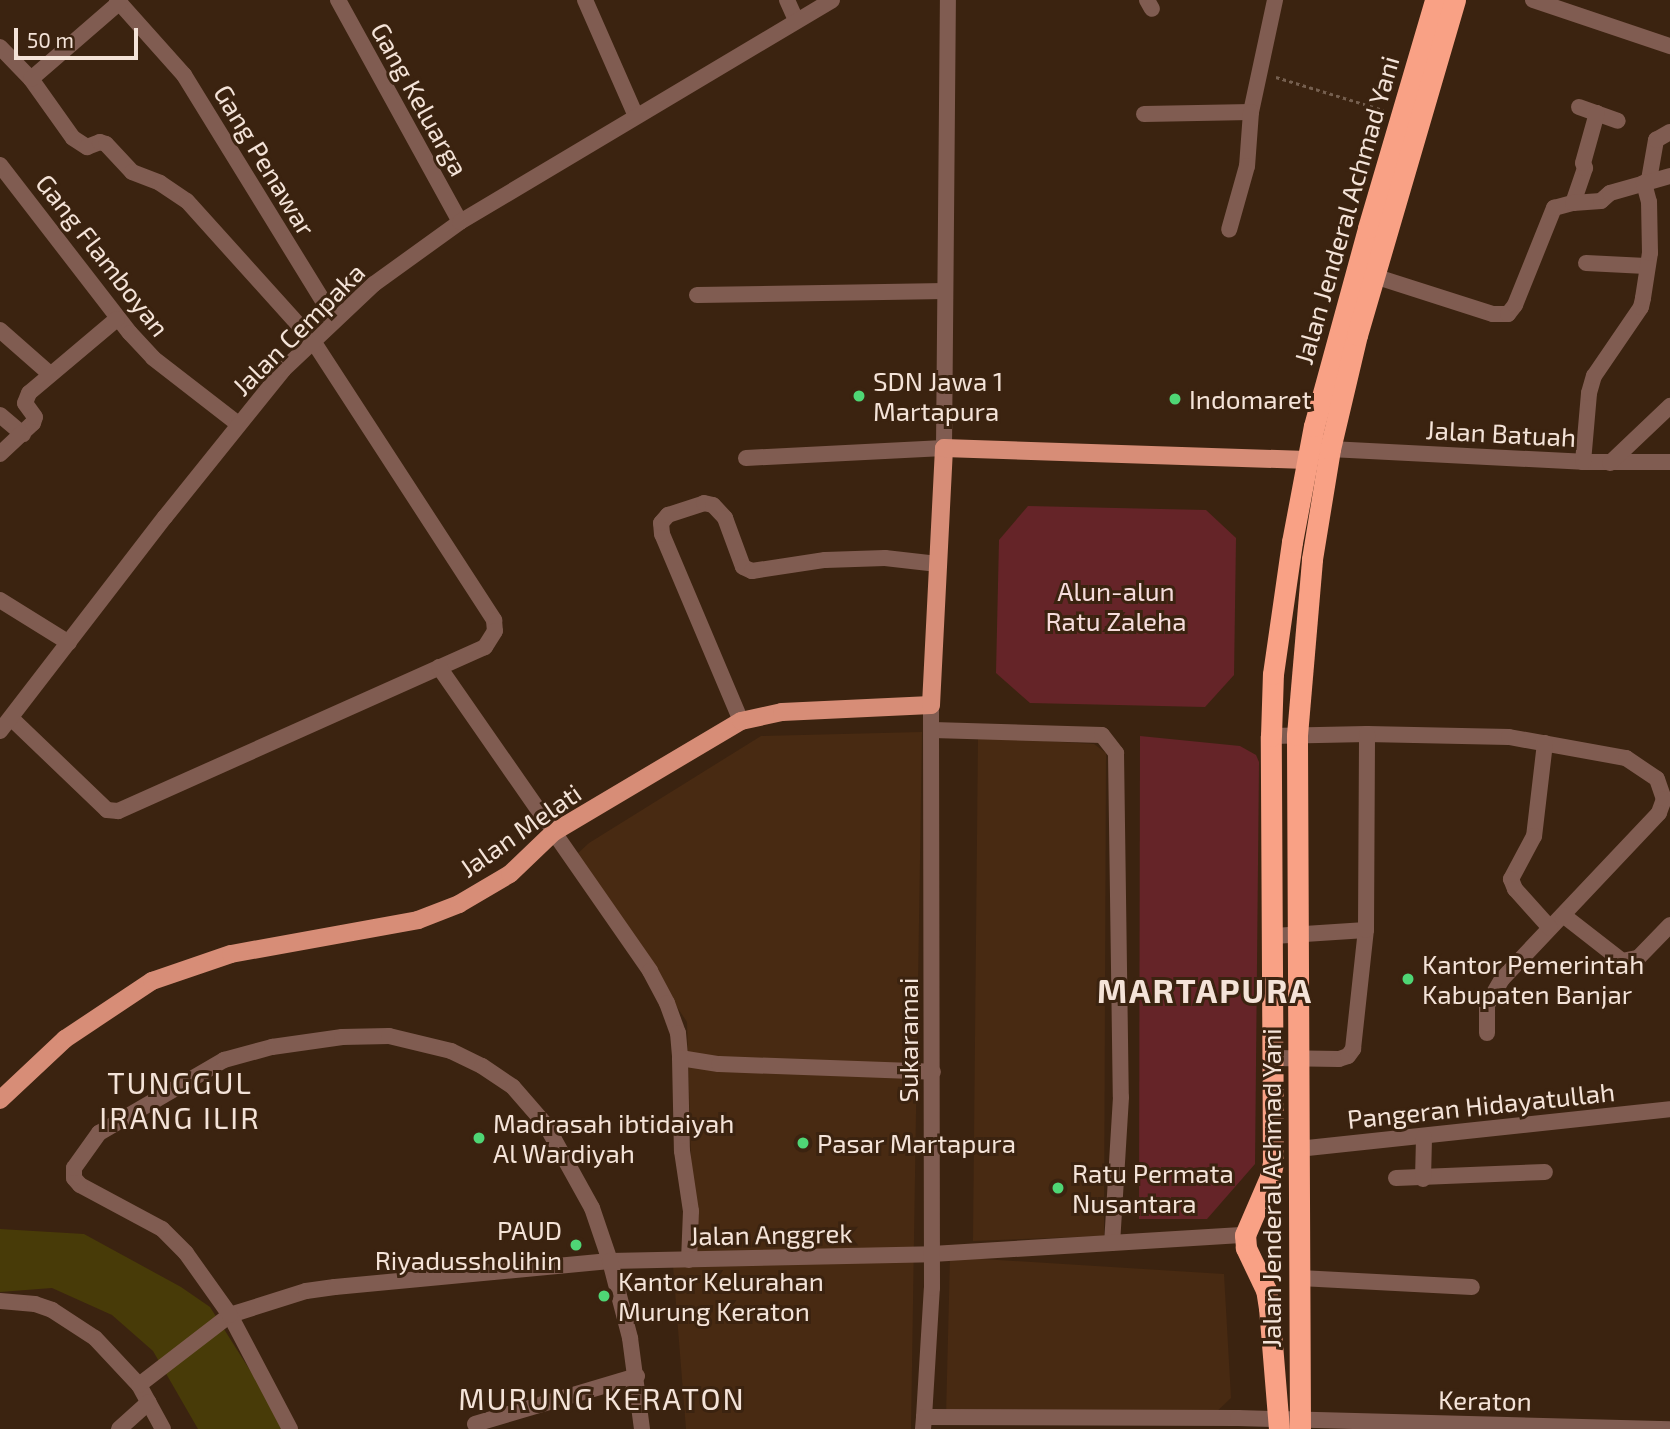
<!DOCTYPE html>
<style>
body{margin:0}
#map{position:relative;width:1670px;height:1429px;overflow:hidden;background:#3b2310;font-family:"Exo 2",sans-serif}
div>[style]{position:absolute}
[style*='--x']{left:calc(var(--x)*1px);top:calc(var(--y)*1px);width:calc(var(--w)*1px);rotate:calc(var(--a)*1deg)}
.built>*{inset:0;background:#482a12}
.green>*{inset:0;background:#652428}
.water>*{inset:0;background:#483b08}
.path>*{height:2.5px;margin-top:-1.25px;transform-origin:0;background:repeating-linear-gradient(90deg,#755f4f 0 3.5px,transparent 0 7px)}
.minor>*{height:16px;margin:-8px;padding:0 8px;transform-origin:8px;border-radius:8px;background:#805c51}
.major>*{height:18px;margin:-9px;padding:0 9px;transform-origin:9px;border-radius:9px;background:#d78d77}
.highway>*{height:21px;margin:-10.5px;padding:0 10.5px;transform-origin:10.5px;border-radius:10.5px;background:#f9a185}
.dots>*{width:19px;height:19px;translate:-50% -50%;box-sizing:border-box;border:4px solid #3b2310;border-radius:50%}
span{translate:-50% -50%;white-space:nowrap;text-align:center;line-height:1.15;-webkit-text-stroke:6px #3b2310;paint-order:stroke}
.street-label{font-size:26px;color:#f4e3d8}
.poi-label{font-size:26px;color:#f4e3d8}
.left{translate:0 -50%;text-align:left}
.right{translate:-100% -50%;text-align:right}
.park-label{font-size:26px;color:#f6dcdc}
.quarter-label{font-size:30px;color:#f4e3d8;letter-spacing:2px}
.district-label{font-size:33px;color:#f4e3d8;font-weight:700;letter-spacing:2px}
.scale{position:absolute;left:14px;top:28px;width:124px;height:32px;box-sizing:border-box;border:4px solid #f4e3d8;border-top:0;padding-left:9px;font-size:21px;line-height:24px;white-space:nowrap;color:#f4e3d8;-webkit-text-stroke:5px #3b2310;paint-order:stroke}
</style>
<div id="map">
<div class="built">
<div style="clip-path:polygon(922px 732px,911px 1429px,686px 1429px,673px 1266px,694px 1263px,687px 1022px,576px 855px,589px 843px,761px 736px)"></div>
<div style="clip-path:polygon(978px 737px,1094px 744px,1106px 753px,1104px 1236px,973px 1241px)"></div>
<div style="clip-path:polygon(950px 1257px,1224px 1274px,1231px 1398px,1212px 1416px,946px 1417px)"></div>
</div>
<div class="green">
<div style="clip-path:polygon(1028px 506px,1206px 510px,1236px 538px,1234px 675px,1205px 707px,1030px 703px,996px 673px,999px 540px)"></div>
<div style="clip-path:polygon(1140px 736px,1240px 746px,1256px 755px,1259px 762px,1255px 1164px,1207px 1219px,1139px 1219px)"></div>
</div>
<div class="water">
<div style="clip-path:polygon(0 1229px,84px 1234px,181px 1287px,210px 1307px,267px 1397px,283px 1429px,198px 1429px,153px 1351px,112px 1315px,52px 1288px,0 1292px)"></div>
</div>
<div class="path">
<div style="--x:1276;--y:77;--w:112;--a:17.1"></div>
</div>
<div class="minor">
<div style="--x:117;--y:0;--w:101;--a:48.2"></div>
<div style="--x:184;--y:75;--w:288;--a:58.4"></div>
<div style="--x:338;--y:0;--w:253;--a:61.2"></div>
<div style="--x:585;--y:0;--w:127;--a:66.3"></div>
<div style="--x:787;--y:0;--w:22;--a:66"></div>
<div style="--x:1147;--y:0;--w:10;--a:61"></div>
<div style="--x:1533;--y:0;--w:145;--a:18.6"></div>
<div style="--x:0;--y:47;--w:45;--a:45.9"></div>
<div style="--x:31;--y:79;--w:72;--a:54.6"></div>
<div style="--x:73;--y:138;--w:17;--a:33"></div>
<div style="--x:87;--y:147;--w:14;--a:-21"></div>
<div style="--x:100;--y:142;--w:6;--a:18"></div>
<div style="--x:106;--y:144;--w:38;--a:47"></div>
<div style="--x:132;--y:172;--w:30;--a:21"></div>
<div style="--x:160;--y:183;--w:32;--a:34"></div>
<div style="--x:187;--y:201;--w:188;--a:48"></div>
<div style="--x:313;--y:341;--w:333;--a:57"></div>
<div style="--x:494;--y:620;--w:11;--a:85"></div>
<div style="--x:495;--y:631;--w:19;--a:122"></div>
<div style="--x:485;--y:647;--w:402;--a:155.9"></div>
<div style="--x:118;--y:811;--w:11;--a:-175"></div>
<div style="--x:107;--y:810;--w:133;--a:-136.2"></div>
<div style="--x:31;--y:79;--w:118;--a:-40.9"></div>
<div style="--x:1579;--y:107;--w:41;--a:19.7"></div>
<div style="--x:1251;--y:112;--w:115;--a:-77.9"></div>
<div style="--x:1144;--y:114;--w:107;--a:-1.1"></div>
<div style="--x:1251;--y:112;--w:54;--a:94.2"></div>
<div style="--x:1247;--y:166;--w:66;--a:105.7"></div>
<div style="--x:0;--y:165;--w:212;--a:52.3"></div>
<div style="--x:130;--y:333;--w:34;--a:47"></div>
<div style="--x:153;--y:358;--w:108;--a:37.8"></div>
<div style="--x:1649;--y:180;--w:41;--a:-80.1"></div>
<div style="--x:1656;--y:140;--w:16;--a:-30"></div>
<div style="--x:1573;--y:203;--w:37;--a:-71"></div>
<div style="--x:1585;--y:168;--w:5;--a:-112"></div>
<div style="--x:1583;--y:163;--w:52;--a:-74.4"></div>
<div style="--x:1586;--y:263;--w:60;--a:2.9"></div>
<div style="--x:1374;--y:276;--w:125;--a:17.7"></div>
<div style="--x:1493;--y:314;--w:15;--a:0"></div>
<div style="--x:1508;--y:314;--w:11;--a:-52"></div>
<div style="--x:1515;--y:305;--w:105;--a:-68.1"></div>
<div style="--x:1554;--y:208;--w:20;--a:-15"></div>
<div style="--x:1573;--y:203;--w:28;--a:-4"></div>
<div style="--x:1601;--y:201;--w:12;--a:-42"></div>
<div style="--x:1610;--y:193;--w:62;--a:-15.8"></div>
<div style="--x:697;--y:295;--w:248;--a:-0.9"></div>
<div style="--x:0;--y:330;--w:65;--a:41.3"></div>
<div style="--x:0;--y:415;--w:30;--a:40"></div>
<div style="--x:1330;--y:449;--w:253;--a:2.9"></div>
<div style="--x:1583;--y:462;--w:87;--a:0"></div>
<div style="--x:0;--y:454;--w:45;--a:-43.2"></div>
<div style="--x:33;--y:423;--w:6;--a:-72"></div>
<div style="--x:35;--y:417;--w:17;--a:-126"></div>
<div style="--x:25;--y:403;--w:11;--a:-68"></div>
<div style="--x:29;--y:393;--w:115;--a:-40.1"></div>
<div style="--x:746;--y:458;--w:198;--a:-2.9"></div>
<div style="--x:944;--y:448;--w:448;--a:-89.5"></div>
<div style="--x:1583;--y:462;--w:69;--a:-85"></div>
<div style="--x:1589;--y:393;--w:18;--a:-74"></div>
<div style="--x:1594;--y:376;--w:83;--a:-55.7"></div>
<div style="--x:1641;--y:307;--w:9;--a:-77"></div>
<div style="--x:1643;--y:298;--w:46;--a:-81.2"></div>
<div style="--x:1650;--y:253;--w:51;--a:-91.1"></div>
<div style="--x:1649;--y:202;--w:20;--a:-105"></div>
<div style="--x:1610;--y:463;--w:83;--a:-43.5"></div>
<div style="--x:0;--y:600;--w:81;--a:31.9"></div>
<div style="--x:439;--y:667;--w:370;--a:55.2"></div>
<div style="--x:650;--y:971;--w:36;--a:62"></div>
<div style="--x:667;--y:1003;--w:32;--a:70"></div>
<div style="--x:678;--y:1033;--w:25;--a:85"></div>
<div style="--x:680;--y:1058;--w:39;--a:9"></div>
<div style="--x:719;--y:1064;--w:214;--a:2.1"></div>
<div style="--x:741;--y:721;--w:203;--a:-112.9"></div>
<div style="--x:662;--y:534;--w:11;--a:-95"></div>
<div style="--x:661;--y:523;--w:11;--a:-49"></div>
<div style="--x:668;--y:515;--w:38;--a:-18"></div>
<div style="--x:704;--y:503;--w:9;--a:13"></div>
<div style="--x:713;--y:505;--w:18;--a:47"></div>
<div style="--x:725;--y:518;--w:52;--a:69.8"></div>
<div style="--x:743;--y:567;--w:10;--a:24"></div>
<div style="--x:752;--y:571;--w:74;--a:-8.6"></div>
<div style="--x:825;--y:560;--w:60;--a:-1.9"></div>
<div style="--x:885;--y:558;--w:53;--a:6.5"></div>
<div style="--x:933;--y:730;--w:169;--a:1.7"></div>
<div style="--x:1102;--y:735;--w:23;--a:52"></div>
<div style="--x:1116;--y:753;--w:344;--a:89.2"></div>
<div style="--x:1121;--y:1097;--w:146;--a:93.5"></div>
<div style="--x:0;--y:731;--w:270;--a:-52.4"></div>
<div style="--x:165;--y:517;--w:189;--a:-51.2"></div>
<div style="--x:283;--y:370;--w:125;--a:-43.4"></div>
<div style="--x:374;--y:284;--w:106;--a:-35.8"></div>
<div style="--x:460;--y:222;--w:433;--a:-30.8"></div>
<div style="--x:1271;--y:736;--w:96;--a:-1.2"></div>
<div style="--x:1367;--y:734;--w:142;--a:1.2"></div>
<div style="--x:1509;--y:737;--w:119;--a:10.2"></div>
<div style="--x:1626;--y:758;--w:37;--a:34"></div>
<div style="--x:1657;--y:779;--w:21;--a:71"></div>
<div style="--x:1664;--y:799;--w:15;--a:110"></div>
<div style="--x:1659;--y:813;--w:228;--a:133.4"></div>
<div style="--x:1502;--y:979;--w:30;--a:120"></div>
<div style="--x:1487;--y:1005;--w:28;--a:90"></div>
<div style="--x:1545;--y:743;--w:94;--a:96.7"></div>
<div style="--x:1534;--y:836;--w:49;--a:118.1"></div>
<div style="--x:1511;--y:879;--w:11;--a:68"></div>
<div style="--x:1515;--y:889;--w:52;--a:48.1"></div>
<div style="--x:1563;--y:915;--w:75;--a:37.9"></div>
<div style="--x:1622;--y:961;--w:16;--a:-11"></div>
<div style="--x:1638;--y:958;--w:46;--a:-45.9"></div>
<div style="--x:1274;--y:936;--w:92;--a:-3.7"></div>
<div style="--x:680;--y:1058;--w:93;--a:88.8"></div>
<div style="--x:682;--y:1151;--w:61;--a:81.5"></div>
<div style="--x:691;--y:1211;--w:49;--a:92.3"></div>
<div style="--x:1273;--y:1058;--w:66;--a:0.9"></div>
<div style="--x:1339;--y:1059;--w:9;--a:-18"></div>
<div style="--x:1348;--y:1056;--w:9;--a:-54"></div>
<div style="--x:1353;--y:1049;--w:120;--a:-83.8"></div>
<div style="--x:1366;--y:930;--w:196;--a:-89.7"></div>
<div style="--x:1298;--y:1149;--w:374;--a:-6.1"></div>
<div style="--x:1396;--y:1178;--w:149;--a:-2.3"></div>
<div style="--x:1423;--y:1179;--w:42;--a:-88.6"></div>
<div style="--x:1300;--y:1278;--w:172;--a:3"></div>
<div style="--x:0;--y:1301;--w:35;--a:5"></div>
<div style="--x:35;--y:1304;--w:18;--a:19"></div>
<div style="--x:52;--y:1310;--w:51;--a:33.1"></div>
<div style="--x:95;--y:1338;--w:64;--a:46.9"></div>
<div style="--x:139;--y:1385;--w:50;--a:61.4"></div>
<div style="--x:139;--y:1385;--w:115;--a:-37.6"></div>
<div style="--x:230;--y:1315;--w:80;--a:-17.5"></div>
<div style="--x:306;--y:1291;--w:29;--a:-8"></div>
<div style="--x:335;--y:1287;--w:276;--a:-5.4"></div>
<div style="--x:610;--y:1261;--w:322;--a:-1.2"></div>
<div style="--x:932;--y:1254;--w:314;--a:-3.5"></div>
<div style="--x:924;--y:1417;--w:129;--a:-86.5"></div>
<div style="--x:932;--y:1288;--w:583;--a:-90.1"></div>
<div style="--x:475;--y:1424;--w:169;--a:-16.5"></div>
<div style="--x:119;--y:1429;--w:40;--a:-42"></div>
<div style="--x:290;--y:1429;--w:129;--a:-117.8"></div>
<div style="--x:230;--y:1315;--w:76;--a:-125.4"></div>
<div style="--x:186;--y:1253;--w:34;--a:-135"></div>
<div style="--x:162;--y:1229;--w:93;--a:-151.8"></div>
<div style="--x:80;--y:1185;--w:9;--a:-131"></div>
<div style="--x:74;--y:1178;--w:10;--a:-90"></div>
<div style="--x:74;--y:1168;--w:43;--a:-54.5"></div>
<div style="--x:99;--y:1133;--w:145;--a:-30.3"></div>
<div style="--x:224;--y:1060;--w:50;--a:-15.2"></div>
<div style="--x:272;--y:1047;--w:71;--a:-8.1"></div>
<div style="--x:342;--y:1037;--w:47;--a:-1.2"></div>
<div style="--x:389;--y:1036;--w:64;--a:13.6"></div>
<div style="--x:451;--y:1051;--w:34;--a:26"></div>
<div style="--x:482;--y:1066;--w:37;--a:34"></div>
<div style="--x:513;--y:1087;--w:50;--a:49"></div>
<div style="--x:546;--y:1125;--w:95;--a:61"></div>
<div style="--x:592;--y:1208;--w:56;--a:71.2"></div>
<div style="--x:610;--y:1261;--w:80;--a:75.4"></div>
<div style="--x:630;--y:1338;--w:92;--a:82.5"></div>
<div style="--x:923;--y:1429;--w:12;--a:-85"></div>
<div style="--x:924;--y:1417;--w:314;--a:0.2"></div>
<div style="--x:1238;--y:1418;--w:432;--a:1.5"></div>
</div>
<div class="major">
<div style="--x:0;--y:1100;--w:89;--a:-43.2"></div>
<div style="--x:65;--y:1039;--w:105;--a:-33.7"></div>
<div style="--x:152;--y:981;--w:83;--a:-18.9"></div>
<div style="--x:231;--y:954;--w:190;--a:-10.3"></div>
<div style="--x:418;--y:920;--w:44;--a:-21.3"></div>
<div style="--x:459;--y:904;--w:59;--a:-30.5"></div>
<div style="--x:510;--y:874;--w:61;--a:-43.7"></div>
<div style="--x:554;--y:832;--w:217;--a:-30.7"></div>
<div style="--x:741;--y:721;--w:42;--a:-12.4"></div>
<div style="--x:782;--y:712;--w:149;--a:-2.7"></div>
<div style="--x:931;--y:705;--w:257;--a:-87.1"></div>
<div style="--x:944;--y:448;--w:363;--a:1.9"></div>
</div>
<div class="highway">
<div style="--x:1279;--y:1429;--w:121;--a:-94.7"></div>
<div style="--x:1269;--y:1308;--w:18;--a:-99"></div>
<div style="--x:1266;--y:1290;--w:47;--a:-115.5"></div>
<div style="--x:1246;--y:1248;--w:13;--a:-94"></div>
<div style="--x:1245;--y:1235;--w:63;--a:-66.7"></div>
<div style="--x:1270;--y:1177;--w:14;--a:-78"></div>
<div style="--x:1273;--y:1163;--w:427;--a:-90.3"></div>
<div style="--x:1271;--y:736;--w:62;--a:-88.2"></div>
<div style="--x:1273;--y:674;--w:133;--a:-81.8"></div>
<div style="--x:1292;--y:542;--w:118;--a:-79.3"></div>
<div style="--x:1314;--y:426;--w:205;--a:-74.7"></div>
<div style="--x:1368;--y:228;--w:238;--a:-73.6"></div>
<div style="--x:1300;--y:1429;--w:694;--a:-90.25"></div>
<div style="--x:1297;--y:735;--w:177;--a:-85.1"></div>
<div style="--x:1312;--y:559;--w:111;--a:-80.7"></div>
<div style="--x:1330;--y:449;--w:117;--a:-76.7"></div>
<div style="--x:1357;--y:335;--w:349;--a:-73.7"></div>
</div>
<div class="dots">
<div style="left:859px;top:396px;background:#4fd675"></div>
<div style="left:1175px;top:399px;background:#4fd675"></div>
<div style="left:1408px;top:979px;background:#4fd675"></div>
<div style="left:479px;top:1138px;background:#4fd675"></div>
<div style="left:803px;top:1143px;background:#4fd675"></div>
<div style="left:1058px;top:1188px;background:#4fd675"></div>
<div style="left:576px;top:1245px;background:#4fd675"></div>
<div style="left:604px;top:1296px;background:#4fd675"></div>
</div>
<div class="street-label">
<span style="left:420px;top:99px;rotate:61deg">Gang Keluarga</span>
<span style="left:265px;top:160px;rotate:59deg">Gang Penawar</span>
<span style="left:1346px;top:210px;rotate:-74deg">Jalan Jenderal Achmad Yani</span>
<span style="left:103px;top:255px;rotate:52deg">Gang Flamboyan</span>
<span style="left:298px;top:329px;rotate:-45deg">Jalan Cempaka</span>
<span style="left:1501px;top:433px;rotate:3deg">Jalan Batuah</span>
<span style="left:520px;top:830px;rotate:-35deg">Jalan Melati</span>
<span style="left:908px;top:1040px;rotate:-90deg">Sukaramai</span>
<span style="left:1481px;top:1105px;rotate:-6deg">Pangeran Hidayatullah</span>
<span style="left:1271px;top:1188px;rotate:-90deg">Jalan Jenderal Achmad Yani</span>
<span style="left:771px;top:1234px;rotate:-1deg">Jalan Anggrek</span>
<span style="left:1485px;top:1400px;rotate:1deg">Keraton</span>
</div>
<div class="poi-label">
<span class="left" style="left:873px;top:396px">SDN Jawa 1<br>Martapura</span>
<span class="left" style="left:1189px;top:399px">Indomaret</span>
<span class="left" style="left:1422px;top:979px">Kantor Pemerintah<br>Kabupaten Banjar</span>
<span class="left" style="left:493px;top:1138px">Madrasah ibtidaiyah<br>Al Wardiyah</span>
<span class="left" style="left:817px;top:1143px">Pasar Martapura</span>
<span class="left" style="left:1072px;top:1188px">Ratu Permata<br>Nusantara</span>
<span class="right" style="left:562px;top:1245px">PAUD<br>Riyadussholihin</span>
<span class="left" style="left:618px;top:1296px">Kantor Kelurahan<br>Murung Keraton</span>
</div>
<div class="park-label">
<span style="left:1116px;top:606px">Alun-alun<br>Ratu Zaleha</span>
</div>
<div class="quarter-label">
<span style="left:180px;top:1099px">TUNGGUL<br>IRANG ILIR</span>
<span style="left:602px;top:1398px">MURUNG KERATON</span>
</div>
<div class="district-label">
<span style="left:1205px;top:991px">MARTAPURA</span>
</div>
<div class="scale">50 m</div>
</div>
